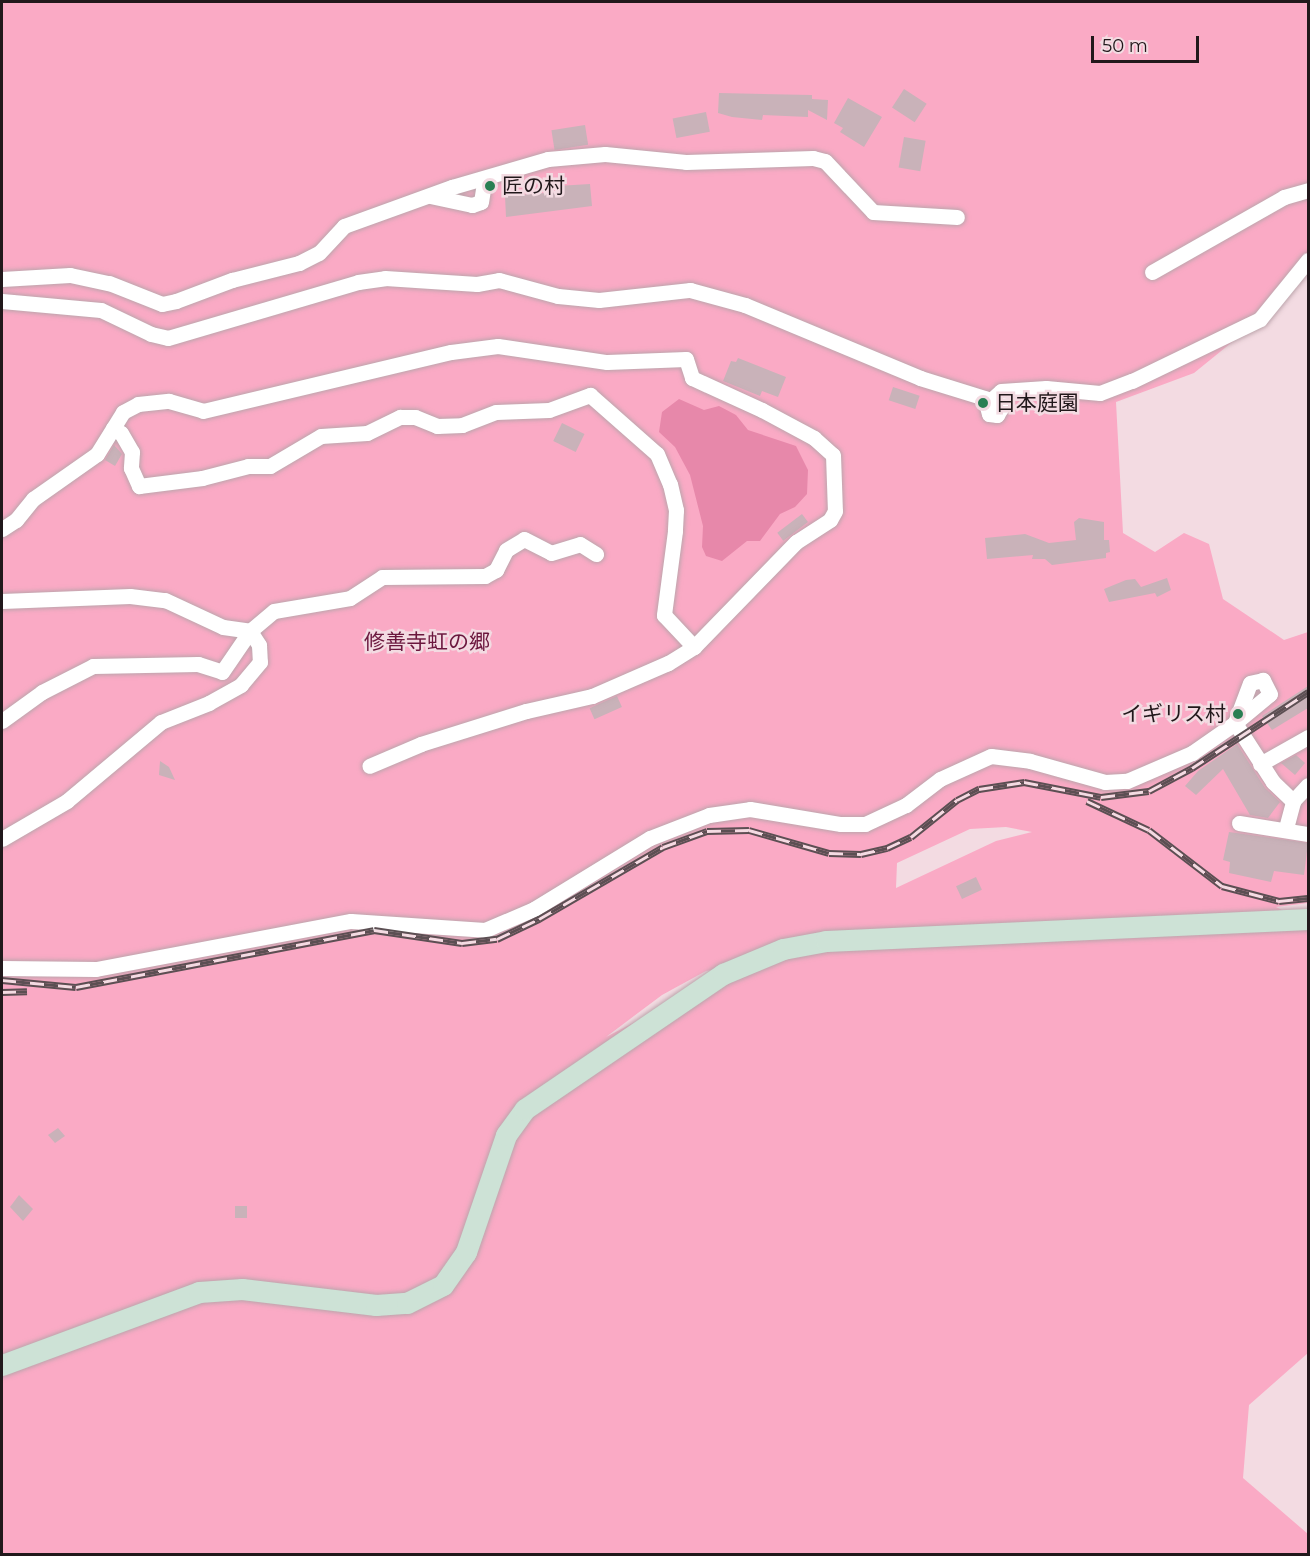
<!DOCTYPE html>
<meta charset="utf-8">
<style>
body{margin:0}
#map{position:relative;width:1310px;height:1556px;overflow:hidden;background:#f3dbe2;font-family:Montserrat,"Noto Sans JP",sans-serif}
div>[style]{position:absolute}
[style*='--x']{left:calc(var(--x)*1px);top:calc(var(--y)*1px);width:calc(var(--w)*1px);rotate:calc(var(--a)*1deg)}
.green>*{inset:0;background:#faaac5}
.water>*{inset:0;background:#e788aa}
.building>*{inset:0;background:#c9b2b9;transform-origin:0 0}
.roads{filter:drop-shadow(0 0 2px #bca5ac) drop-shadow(0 0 2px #bca5ac)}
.street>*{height:15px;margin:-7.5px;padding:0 7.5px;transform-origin:7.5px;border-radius:7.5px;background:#fff}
.secondary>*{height:21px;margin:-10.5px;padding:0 10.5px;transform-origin:10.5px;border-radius:10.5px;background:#cde2d6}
.rail>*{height:7px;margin-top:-3.5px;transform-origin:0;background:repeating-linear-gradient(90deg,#f3dbe2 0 14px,#5c4f53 0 28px);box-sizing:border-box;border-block:2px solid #5c4f53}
.dots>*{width:16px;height:16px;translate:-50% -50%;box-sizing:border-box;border:3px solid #f3dbe2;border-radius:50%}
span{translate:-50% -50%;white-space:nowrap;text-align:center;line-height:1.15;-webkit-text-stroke:5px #f3dbe2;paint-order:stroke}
.poi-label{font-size:21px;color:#21181b}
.left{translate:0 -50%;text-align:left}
.right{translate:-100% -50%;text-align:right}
.park-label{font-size:21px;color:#6b173e}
.frame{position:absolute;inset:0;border:3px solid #21181b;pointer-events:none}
.scale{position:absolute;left:1091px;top:36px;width:108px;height:27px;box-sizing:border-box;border:3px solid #21181b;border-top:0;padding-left:8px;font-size:18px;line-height:21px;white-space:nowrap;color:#21181b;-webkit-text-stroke:4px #f3dbe2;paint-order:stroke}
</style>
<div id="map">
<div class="green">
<div style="clip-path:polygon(evenodd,2px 2px,1308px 2px,1308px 263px,1263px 317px,1194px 373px,1116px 402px,1123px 533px,1155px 552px,1184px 533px,1209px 544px,1223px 599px,1284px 640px,1308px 632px,1308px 903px,1276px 907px,1308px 923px,1308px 1353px,1249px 1405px,1243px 1478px,1308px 1534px,1308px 1554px,2px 1554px,2px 2px,1006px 827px,1032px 832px,996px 841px,896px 888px,897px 863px,970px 829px,1006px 827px,2px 2px,747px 964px,606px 1037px,662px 995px,706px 971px,747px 964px)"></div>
</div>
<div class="water">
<div style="clip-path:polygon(679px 399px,704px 410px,719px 406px,736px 415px,748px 430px,796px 446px,808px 470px,807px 494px,795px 507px,780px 514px,760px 541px,747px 541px,722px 561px,706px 556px,702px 547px,703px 526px,690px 475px,675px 447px,659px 432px,662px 412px)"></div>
</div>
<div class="building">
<div style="left:904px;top:89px;width:27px;height:22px;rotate:33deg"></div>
<div style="clip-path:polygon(719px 93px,812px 95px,812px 99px,828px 100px,827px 120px,808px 110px,808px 117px,763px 115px,762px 120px,732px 117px,718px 113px)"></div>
<div style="clip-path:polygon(848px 98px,882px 117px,864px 147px,840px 132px,843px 128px,834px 123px)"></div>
<div style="left:706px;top:112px;width:20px;height:34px;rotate:79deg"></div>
<div style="left:585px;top:125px;width:20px;height:34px;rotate:81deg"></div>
<div style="left:904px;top:137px;width:22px;height:31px;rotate:10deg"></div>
<div style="clip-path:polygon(590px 184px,592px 206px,506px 217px,505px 196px,557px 192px,557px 186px)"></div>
<div style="clip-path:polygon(738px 358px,786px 377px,778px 397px,762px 391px,760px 396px,723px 381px,731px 361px,736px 362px)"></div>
<div style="left:893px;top:387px;width:28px;height:14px;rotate:18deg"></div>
<div style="left:562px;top:423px;width:25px;height:20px;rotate:26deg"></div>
<div style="clip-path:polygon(114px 445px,122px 454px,115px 466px,105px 460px)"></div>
<div style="left:802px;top:514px;width:10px;height:31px;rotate:53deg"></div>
<div style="clip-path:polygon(1079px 518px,1104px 522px,1104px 540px,1109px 540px,1110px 552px,1106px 553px,1106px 558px,1052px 565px,1045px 559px,1032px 559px,1033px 555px,987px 559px,985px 538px,1025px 534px,1049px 543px,1076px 540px,1074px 522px)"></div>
<div style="clip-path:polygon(1167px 578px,1171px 590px,1157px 597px,1155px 593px,1109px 602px,1104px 589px,1126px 580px,1135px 579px,1141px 587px)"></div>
<div style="clip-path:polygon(1308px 686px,1308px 708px,1272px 730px,1262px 716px)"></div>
<div style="left:617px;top:696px;width:12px;height:30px;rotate:66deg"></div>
<div style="clip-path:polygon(1237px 744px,1265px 788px,1280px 802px,1268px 818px,1250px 815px,1223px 769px,1196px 795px,1185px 786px,1198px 771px)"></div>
<div style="clip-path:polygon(1296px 755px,1305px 763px,1295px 775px,1281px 763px)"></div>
<div style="clip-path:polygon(160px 761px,169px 767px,175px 780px,159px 775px)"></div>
<div style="clip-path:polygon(1229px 832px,1308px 843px,1304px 875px,1274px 871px,1271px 882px,1229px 873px,1230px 862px,1223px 860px)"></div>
<div style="left:976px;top:877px;width:14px;height:22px;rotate:65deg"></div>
<div style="clip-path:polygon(58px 1128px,65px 1136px,55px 1143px,48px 1135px)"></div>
<div style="clip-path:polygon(19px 1195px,33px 1209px,23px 1221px,10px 1207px)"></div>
<div style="left:235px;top:1206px;width:12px;height:12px"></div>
</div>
<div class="roads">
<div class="street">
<div style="--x:430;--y:196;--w:43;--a:12.1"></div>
<div style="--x:472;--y:205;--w:9;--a:-18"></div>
<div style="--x:481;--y:202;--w:24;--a:-81"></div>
<div style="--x:1152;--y:272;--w:152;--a:-29.6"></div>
<div style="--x:1284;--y:197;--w:25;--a:-16"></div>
<div style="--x:2;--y:279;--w:68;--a:-3.4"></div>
<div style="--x:70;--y:275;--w:40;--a:12"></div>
<div style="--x:109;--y:283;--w:57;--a:21.6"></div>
<div style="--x:162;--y:304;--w:14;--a:-12"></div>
<div style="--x:176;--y:301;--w:60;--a:-20.6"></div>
<div style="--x:232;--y:280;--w:69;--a:-14.2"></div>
<div style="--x:299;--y:263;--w:22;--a:-27"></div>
<div style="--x:319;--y:253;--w:37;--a:-47"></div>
<div style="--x:344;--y:226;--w:115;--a:-19.9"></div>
<div style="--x:452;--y:187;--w:100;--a:-16.3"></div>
<div style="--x:548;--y:159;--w:57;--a:-5"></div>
<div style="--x:605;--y:154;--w:81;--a:5.6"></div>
<div style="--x:686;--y:162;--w:127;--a:-1.8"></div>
<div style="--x:813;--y:158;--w:12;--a:14"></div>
<div style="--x:825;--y:161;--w:70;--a:46.7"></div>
<div style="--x:873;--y:212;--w:84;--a:3.4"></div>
<div style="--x:2;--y:301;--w:99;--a:5.2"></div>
<div style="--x:101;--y:310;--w:55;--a:25.6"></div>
<div style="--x:151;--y:334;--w:17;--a:13"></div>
<div style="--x:168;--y:338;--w:198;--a:-16.4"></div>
<div style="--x:358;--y:282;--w:27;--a:-8"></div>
<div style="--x:385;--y:278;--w:92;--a:3.7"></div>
<div style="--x:477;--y:284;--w:22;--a:-10"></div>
<div style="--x:499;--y:280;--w:61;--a:15.2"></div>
<div style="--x:558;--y:296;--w:41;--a:5.6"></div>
<div style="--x:599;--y:300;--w:92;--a:-6.3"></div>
<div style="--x:690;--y:290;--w:57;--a:15.3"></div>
<div style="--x:745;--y:305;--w:190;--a:22.6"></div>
<div style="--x:920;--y:378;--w:74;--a:17.2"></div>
<div style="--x:991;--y:400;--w:13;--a:39"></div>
<div style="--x:1001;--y:408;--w:8;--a:120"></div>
<div style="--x:997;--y:415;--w:8;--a:-173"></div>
<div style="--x:989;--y:414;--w:16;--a:-105"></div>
<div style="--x:991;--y:400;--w:13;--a:-42"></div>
<div style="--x:1001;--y:391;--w:45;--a:-3.8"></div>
<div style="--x:1046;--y:388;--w:54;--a:5.3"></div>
<div style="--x:1100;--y:393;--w:34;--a:-21"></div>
<div style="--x:1132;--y:381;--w:142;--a:-25.8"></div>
<div style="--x:1260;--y:319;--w:76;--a:-50.9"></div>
<div style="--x:113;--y:428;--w:9;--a:32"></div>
<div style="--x:121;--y:433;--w:22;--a:60"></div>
<div style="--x:132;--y:452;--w:16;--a:94"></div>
<div style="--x:131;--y:468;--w:20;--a:66"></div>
<div style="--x:139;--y:486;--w:64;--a:-7.2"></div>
<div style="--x:202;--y:478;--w:48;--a:-14.6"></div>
<div style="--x:248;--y:466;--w:22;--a:0"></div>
<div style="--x:270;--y:466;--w:59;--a:-30.5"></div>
<div style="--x:321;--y:436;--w:46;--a:-3.7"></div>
<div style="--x:367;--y:433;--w:37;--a:-26"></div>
<div style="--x:400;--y:417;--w:15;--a:0"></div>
<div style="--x:415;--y:417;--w:24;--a:22"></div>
<div style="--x:437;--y:426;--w:25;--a:-2"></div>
<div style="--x:462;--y:425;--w:36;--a:-21"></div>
<div style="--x:496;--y:412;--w:53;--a:-2.2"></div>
<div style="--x:549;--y:410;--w:44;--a:-20.1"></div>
<div style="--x:590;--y:395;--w:89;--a:41.4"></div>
<div style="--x:657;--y:454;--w:33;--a:67"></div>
<div style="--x:670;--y:484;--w:27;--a:77"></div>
<div style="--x:676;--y:510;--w:21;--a:93"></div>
<div style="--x:675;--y:531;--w:85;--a:97.5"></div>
<div style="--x:664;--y:615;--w:44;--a:46.8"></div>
<div style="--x:2;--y:529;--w:17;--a:-33"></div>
<div style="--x:16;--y:520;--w:27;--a:-51"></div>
<div style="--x:33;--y:499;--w:78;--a:-35.1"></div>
<div style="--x:97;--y:454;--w:49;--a:-58.2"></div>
<div style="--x:123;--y:412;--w:17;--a:-28"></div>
<div style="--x:138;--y:404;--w:31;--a:-6"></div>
<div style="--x:169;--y:401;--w:35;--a:16"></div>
<div style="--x:203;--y:411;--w:255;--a:-13.4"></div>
<div style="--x:451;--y:352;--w:47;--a:-7.3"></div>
<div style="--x:498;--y:346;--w:110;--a:8.4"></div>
<div style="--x:607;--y:362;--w:79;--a:-2.2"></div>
<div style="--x:686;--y:359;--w:20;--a:72"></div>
<div style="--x:692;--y:378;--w:77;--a:24.6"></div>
<div style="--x:762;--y:410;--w:59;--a:28.3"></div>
<div style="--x:814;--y:438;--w:25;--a:42"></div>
<div style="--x:833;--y:455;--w:56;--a:88"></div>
<div style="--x:835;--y:511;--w:10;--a:119"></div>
<div style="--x:830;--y:520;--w:40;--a:147.1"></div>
<div style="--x:796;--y:542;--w:146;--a:134.2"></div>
<div style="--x:694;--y:647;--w:31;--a:148"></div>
<div style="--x:668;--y:663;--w:83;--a:156.5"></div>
<div style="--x:592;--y:696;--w:68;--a:167.2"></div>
<div style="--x:526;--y:711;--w:110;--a:162.6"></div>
<div style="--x:421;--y:744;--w:56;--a:157.1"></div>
<div style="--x:2;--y:601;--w:128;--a:-2.2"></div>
<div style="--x:130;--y:596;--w:35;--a:7"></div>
<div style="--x:165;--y:600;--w:64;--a:25"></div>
<div style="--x:223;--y:627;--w:27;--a:8"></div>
<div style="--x:250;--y:631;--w:17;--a:57"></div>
<div style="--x:259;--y:645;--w:17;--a:87"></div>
<div style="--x:260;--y:662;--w:30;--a:130"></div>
<div style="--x:241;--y:685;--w:37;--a:151"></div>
<div style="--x:209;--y:703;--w:52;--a:158.4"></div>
<div style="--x:161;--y:722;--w:123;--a:140"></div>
<div style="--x:67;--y:801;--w:75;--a:149.7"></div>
<div style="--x:2;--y:721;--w:49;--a:-35.9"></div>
<div style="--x:42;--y:692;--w:57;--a:-27"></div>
<div style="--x:93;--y:666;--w:105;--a:-1.1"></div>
<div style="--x:198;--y:664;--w:25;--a:18"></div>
<div style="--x:222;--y:672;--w:50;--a:-55.7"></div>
<div style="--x:250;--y:631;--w:31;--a:-40"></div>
<div style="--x:274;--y:611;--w:77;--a:-9.7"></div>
<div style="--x:350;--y:598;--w:38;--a:-33"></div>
<div style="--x:382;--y:577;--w:103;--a:-0.6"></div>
<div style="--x:485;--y:576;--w:13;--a:-29"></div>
<div style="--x:496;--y:570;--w:22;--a:-63"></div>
<div style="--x:506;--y:550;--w:21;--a:-31"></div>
<div style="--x:524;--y:539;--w:30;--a:27"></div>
<div style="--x:551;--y:553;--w:30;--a:-17"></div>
<div style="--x:580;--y:544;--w:19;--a:32"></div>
<div style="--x:1235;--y:723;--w:70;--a:57.2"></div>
<div style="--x:1273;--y:782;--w:28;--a:44"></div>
<div style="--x:1260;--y:764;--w:55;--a:-29.4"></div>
<div style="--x:1239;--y:823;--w:70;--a:9.1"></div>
<div style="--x:1286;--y:828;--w:28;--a:-75"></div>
<div style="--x:1293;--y:801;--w:22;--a:-47"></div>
<div style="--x:2;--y:968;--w:94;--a:0.6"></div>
<div style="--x:96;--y:969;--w:259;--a:-10.7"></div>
<div style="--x:351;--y:921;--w:134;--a:3.8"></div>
<div style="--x:485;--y:930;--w:53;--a:-23.2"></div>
<div style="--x:534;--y:909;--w:136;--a:-31.5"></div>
<div style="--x:650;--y:838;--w:63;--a:-21.3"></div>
<div style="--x:709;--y:815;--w:41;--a:-8.3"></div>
<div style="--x:750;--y:809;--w:92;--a:9.4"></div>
<div style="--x:841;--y:824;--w:24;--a:0"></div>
<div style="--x:865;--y:824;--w:45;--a:-24.9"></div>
<div style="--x:906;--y:805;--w:43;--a:-37.4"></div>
<div style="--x:940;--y:779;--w:56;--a:-24.3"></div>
<div style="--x:991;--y:756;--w:39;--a:7"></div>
<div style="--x:1030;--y:761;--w:78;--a:15.6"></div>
<div style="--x:1105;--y:782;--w:22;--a:-3"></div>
<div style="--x:1127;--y:781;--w:71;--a:-23.3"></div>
<div style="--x:1192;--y:753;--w:52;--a:-34.9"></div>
<div style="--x:1235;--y:723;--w:45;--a:-39.6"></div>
<div style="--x:1270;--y:694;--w:16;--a:-117"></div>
<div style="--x:1263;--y:680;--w:13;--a:167"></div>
<div style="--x:1250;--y:683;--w:43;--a:110.6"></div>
</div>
<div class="secondary">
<div style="--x:2;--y:1365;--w:210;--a:-20.3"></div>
<div style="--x:199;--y:1292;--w:43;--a:-4"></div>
<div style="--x:242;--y:1289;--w:135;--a:6.8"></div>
<div style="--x:376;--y:1305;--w:31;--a:-4"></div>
<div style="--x:407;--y:1303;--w:40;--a:-26.6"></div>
<div style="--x:443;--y:1285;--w:40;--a:-55.1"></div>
<div style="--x:466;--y:1252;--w:124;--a:-71.1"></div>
<div style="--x:506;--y:1135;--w:32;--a:-54"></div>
<div style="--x:525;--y:1109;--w:240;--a:-34.3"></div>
<div style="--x:723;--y:974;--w:65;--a:-22.6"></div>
<div style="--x:783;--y:949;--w:44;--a:-10.5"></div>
<div style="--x:826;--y:941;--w:483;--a:-2.6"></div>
</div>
</div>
<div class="rail">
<div style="--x:1087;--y:801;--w:68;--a:25.1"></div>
<div style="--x:1149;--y:830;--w:92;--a:37.5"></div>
<div style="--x:1222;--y:886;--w:59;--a:14.7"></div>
<div style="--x:1279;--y:901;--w:29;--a:-6"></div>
<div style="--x:2;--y:980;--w:74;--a:5.4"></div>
<div style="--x:76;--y:987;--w:303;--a:-10.8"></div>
<div style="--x:374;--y:930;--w:89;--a:8.4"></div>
<div style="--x:462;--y:943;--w:35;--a:-7"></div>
<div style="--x:497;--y:939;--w:47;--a:-25.5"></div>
<div style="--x:539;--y:919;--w:143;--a:-30.1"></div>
<div style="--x:663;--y:847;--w:47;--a:-20"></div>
<div style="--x:707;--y:831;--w:42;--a:-1.4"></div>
<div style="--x:749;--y:830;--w:83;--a:16"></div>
<div style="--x:829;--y:853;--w:32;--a:2"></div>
<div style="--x:861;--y:854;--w:27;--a:-13"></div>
<div style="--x:887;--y:848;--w:26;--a:-25"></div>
<div style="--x:911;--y:837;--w:59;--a:-38.8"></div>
<div style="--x:957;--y:800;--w:25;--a:-27"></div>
<div style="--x:979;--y:789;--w:46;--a:-8.8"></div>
<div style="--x:1024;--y:782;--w:78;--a:11"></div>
<div style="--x:1101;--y:797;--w:48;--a:-7.1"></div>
<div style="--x:1149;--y:791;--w:49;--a:-28.1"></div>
<div style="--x:1192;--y:768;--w:139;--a:-33.2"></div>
<div style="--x:2;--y:992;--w:25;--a:-2"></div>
</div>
<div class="dots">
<div style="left:490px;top:186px;background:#297f53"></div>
<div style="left:983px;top:403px;background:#297f53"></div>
<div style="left:1238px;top:714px;background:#297f53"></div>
</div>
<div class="poi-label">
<span class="left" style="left:502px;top:186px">匠の村</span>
<span class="left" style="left:995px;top:403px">日本庭園</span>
<span class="right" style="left:1226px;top:714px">イギリス村</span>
</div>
<div class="park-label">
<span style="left:427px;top:642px">修善寺虹の郷</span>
</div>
<div class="frame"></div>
<div class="scale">50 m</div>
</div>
